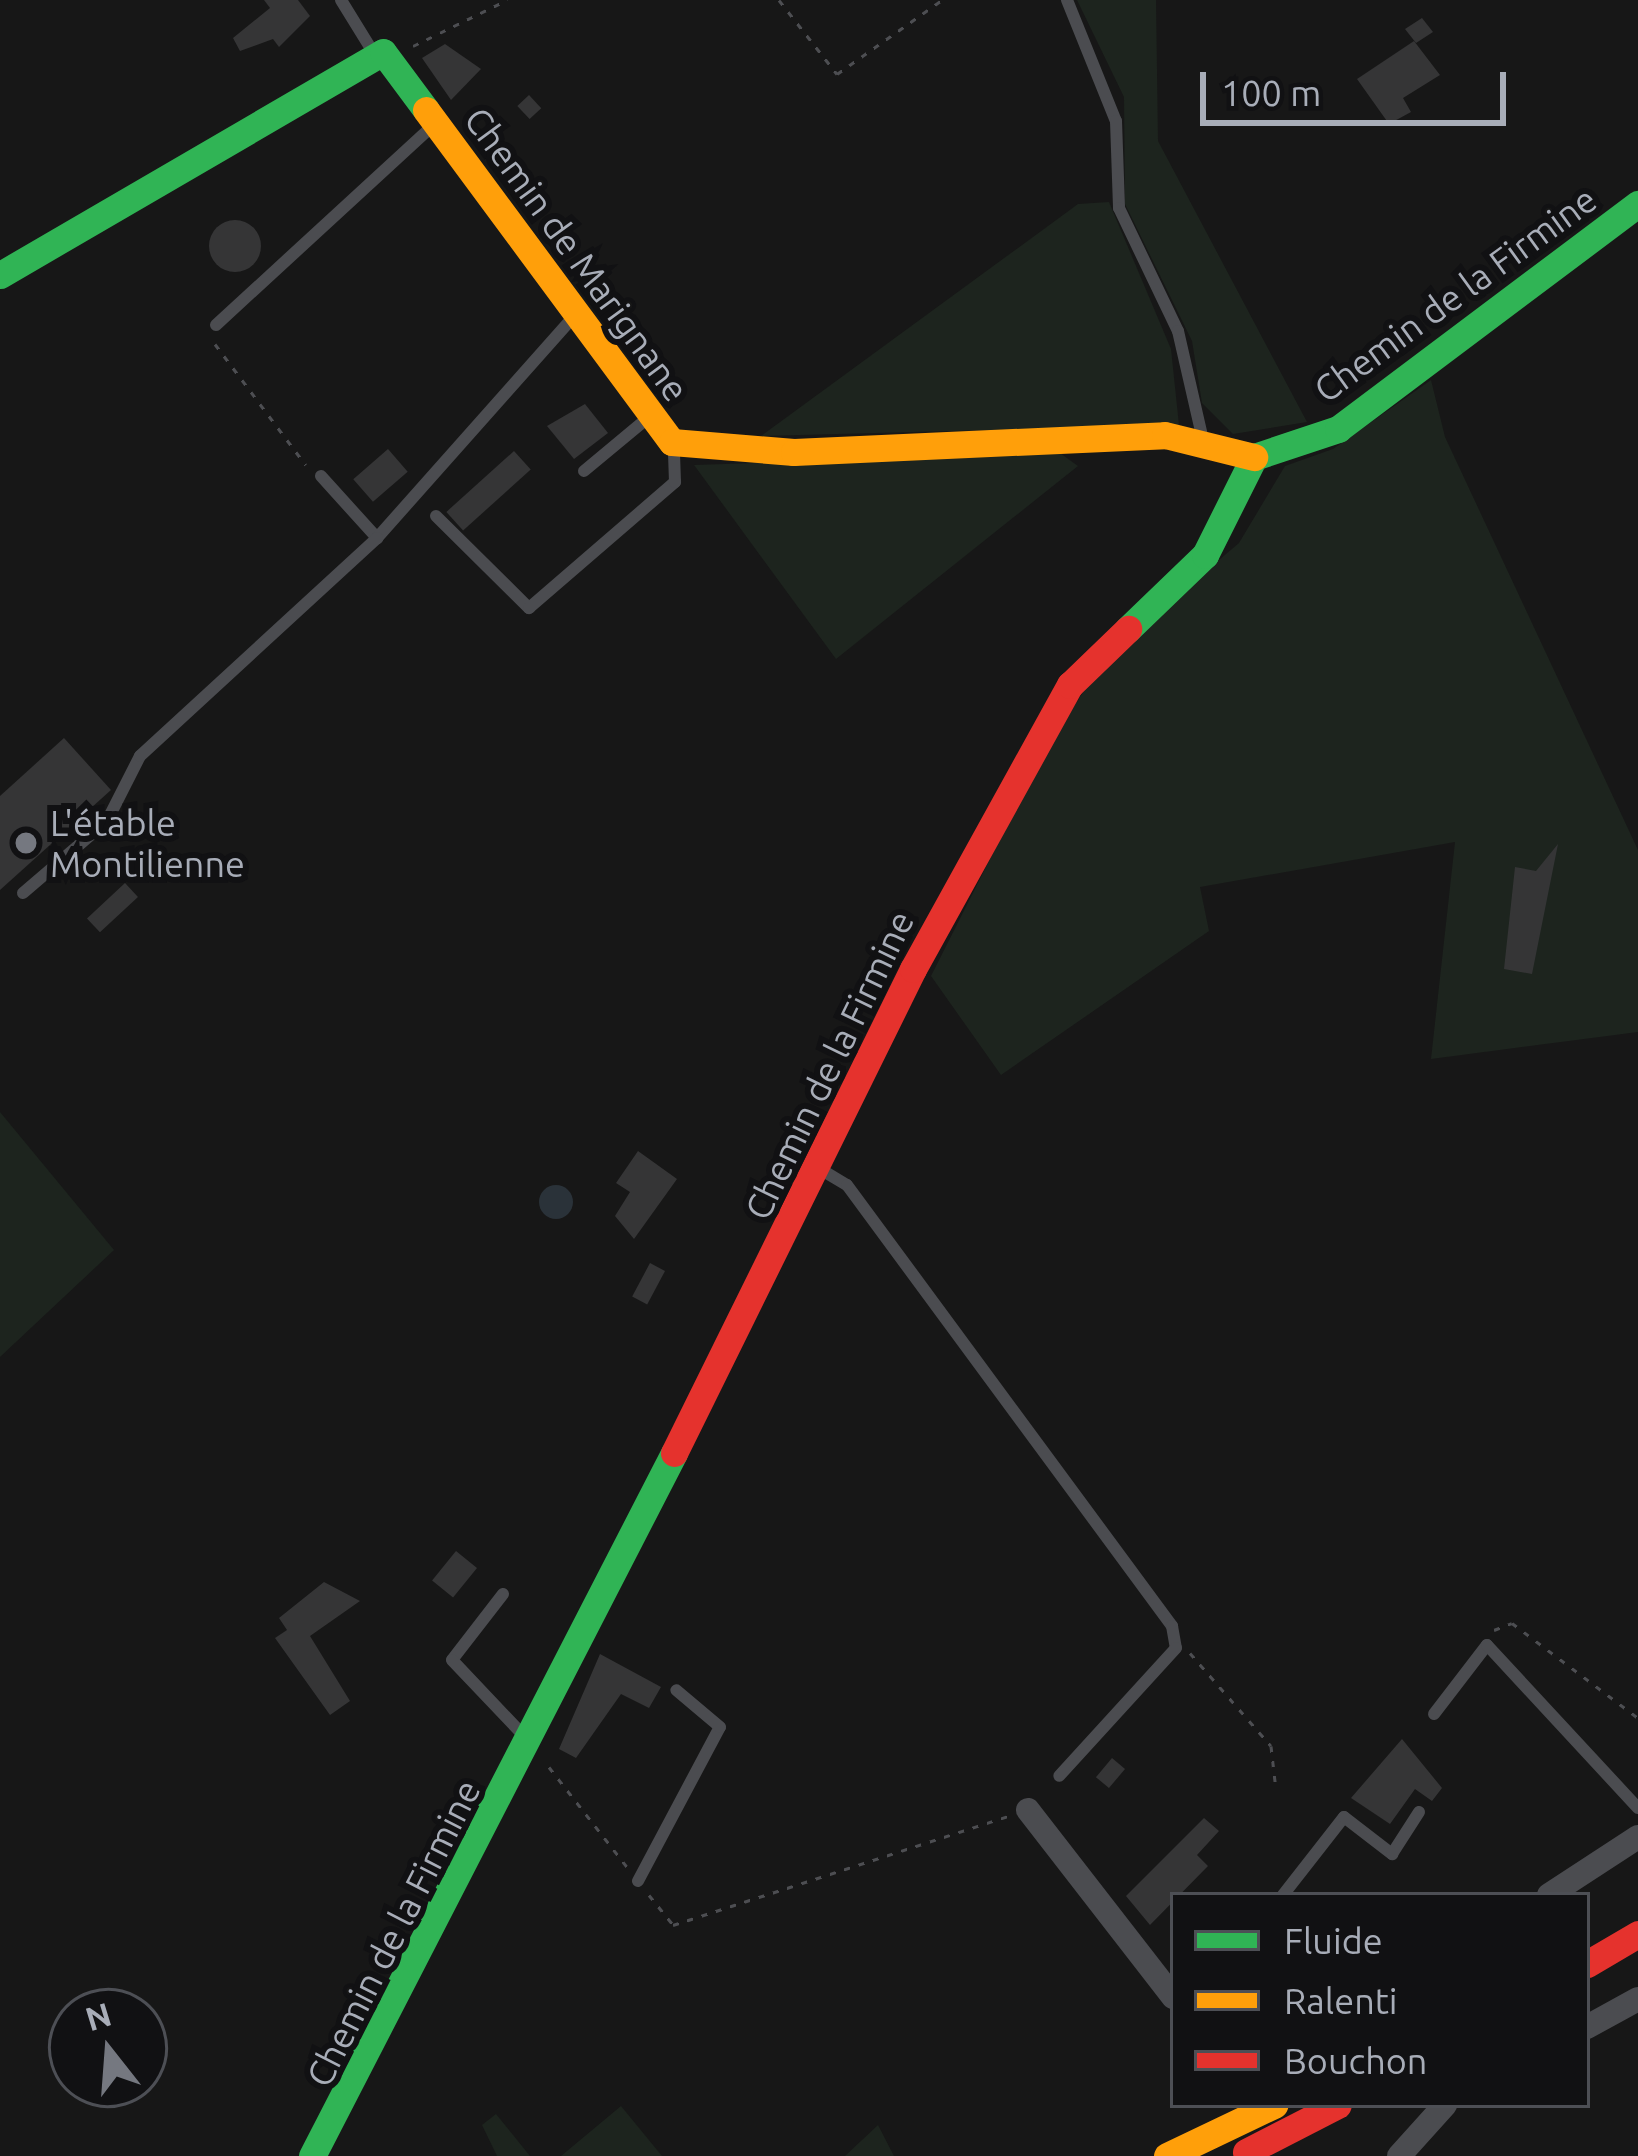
<!DOCTYPE html>
<meta charset="utf-8">
<style>
body{margin:0}
#map{position:relative;width:1638px;height:2156px;overflow:hidden;background:#171717;font-family:Ubuntu,sans-serif}
div>[style]{position:absolute}
[style*='--x']{left:calc(var(--x)*1px);top:calc(var(--y)*1px);width:calc(var(--w)*1px);rotate:calc(var(--a)*1deg)}
.green>*{inset:0;background:#1d241e}
.water>*{inset:0;background:#2a3239}
.round{border-radius:50%}
.building>*{inset:0;background:#353536;transform-origin:0 0}
.path>*{height:3px;margin-top:-1.5px;transform-origin:0;background:repeating-linear-gradient(90deg,#4d4e52 0 6px,transparent 0 15px)}
.lane>*{height:12px;margin:-6px;padding:0 6px;transform-origin:6px;border-radius:6px;background:#4b4c50}
.street>*{height:24px;margin:-12px;padding:0 12px;transform-origin:12px;border-radius:12px;background:#4b4c50}
.fast>*{height:27px;margin:-13.5px;padding:0 13.5px;transform-origin:13.5px;border-radius:13.5px;background:#30b455}
.slow>*{height:27px;margin:-13.5px;padding:0 13.5px;transform-origin:13.5px;border-radius:13.5px;background:#ff9f0a}
.jam>*{height:27px;margin:-13.5px;padding:0 13.5px;transform-origin:13.5px;border-radius:13.5px;background:#e5322d}
.dots>*{width:33px;height:33px;translate:-50% -50%;box-sizing:border-box;border:6px solid #111113;border-radius:50%}
span{translate:-50% -50%;white-space:nowrap;text-align:center;line-height:1.15;-webkit-text-stroke:12px #111113;paint-order:stroke}
.street-label{font-size:36px;color:#a8adb8}
.poi-label{font-size:36px;color:#a8adb8}
.left{translate:0 -50%;text-align:left}
.legend{position:absolute;left:1170px;top:1892px;width:420px;height:216px;box-sizing:border-box;background:#111113;border:3px solid #4d4f55;margin:0;padding:15px 21px;list-style:none;font-size:36px;color:#a8adb8}
.legend li{display:flex;align-items:center;gap:24px;height:60px}
.legend b{width:60px;border:3px solid #4d4f55}
.north{position:absolute;left:48px;top:1988px;width:120px;height:120px;box-sizing:border-box;background:#111113;border:3px solid #4d4f55;border-radius:50%;rotate:343deg;font-size:33px;font-weight:700;line-height:48px;text-align:center;color:#a8adb8}
.north::after{content:'';display:block;margin:auto;width:42px;height:54px;background:#757880;clip-path:polygon(50% 0,100% 100%,50% 72%,0 100%)}
.scale{position:absolute;left:1200px;top:72px;width:306px;height:54px;box-sizing:border-box;border:6px solid #a8adb8;border-top:0;padding-left:15px;font-size:36px;line-height:42px;white-space:nowrap;color:#a8adb8;-webkit-text-stroke:9px #111113;paint-order:stroke}
</style>
<div id="map">
<div class="green">
<div style="clip-path:polygon(1077px 0,1156px 0,1158px 141px,1307px 422px,1233px 434px,1202px 403px,1192px 341px,1125px 204px,1124px 97px)"></div>
<div style="clip-path:polygon(1109px 202px,1171px 349px,1179px 425px,761px 436px,1078px 204px)"></div>
<div style="clip-path:polygon(1431px 380px,1445px 437px,1638px 850px,1638px 1032px,1431px 1059px,1455px 842px,1200px 887px,1209px 931px,1001px 1075px,931px 976px,1042px 756px,1107px 655px,1239px 543px,1285px 466px,1333px 449px)"></div>
<div style="clip-path:polygon(1060px 453px,1078px 466px,836px 659px,694px 465px)"></div>
<div style="clip-path:polygon(0 1112px,114px 1250px,0 1357px)"></div>
<div style="clip-path:polygon(621px 2106px,662px 2156px,561px 2156px)"></div>
<div style="clip-path:polygon(496px 2114px,530px 2156px,497px 2156px,482px 2125px)"></div>
<div style="clip-path:polygon(878px 2125px,894px 2156px,845px 2156px)"></div>
</div>
<div class="water">
<div class="round" style="left:539px;top:1185px;width:34px;height:34px"></div>
</div>
<div class="building">
<div style="clip-path:polygon(264px 0,298px 0,310px 16px,279px 47px,273px 39px,240px 51px,233px 38px,270px 8px)"></div>
<div style="clip-path:polygon(1422px 18px,1433px 32px,1416px 43px,1405px 29px)"></div>
<div style="clip-path:polygon(1414px 41px,1440px 75px,1403px 98px,1411px 112px,1389px 124px,1357px 79px)"></div>
<div style="clip-path:polygon(445px 44px,481px 69px,451px 100px,422px 58px)"></div>
<div style="left:529px;top:95px;width:18px;height:16px;rotate:47deg"></div>
<div class="round" style="left:209px;top:220px;width:52px;height:52px"></div>
<div style="clip-path:polygon(585px 404px,608px 433px,574px 459px,547px 426px)"></div>
<div style="left:388px;top:449px;width:30px;height:46px;rotate:49deg"></div>
<div style="left:514px;top:451px;width:25px;height:91px;rotate:48deg"></div>
<div style="clip-path:polygon(64px 738px,111px 790px,0 890px,0 796px)"></div>
<div style="clip-path:polygon(1558px 844px,1532px 974px,1504px 969px,1515px 867px,1536px 871px)"></div>
<div style="left:125px;top:883px;width:19px;height:52px;rotate:47deg"></div>
<div style="clip-path:polygon(638px 1151px,677px 1179px,634px 1239px,615px 1216px,630px 1192px,616px 1183px)"></div>
<div style="left:650px;top:1263px;width:17px;height:38px;rotate:28deg"></div>
<div style="left:456px;top:1551px;width:27px;height:38px;rotate:39deg"></div>
<div style="clip-path:polygon(324px 1582px,360px 1601px,310px 1636px,350px 1701px,330px 1715px,275px 1638px,287px 1630px,279px 1618px)"></div>
<div style="clip-path:polygon(600px 1654px,661px 1687px,649px 1708px,621px 1694px,576px 1758px,559px 1749px)"></div>
<div style="clip-path:polygon(1402px 1739px,1442px 1788px,1432px 1801px,1415px 1789px,1390px 1824px,1351px 1798px)"></div>
<div style="left:1112px;top:1758px;width:17px;height:25px;rotate:40deg"></div>
<div style="clip-path:polygon(1204px 1818px,1219px 1831px,1197px 1855px,1208px 1866px,1150px 1925px,1126px 1896px)"></div>
</div>
<div class="path">
<div style="--x:779;--y:0;--w:94;--a:51.9"></div>
<div style="--x:837;--y:74;--w:128;--a:-35.2"></div>
<div style="--x:413;--y:46;--w:105;--a:-26.1"></div>
<div style="--x:215;--y:344;--w:151;--a:53.1"></div>
<div style="--x:1494;--y:1630;--w:19;--a:-21"></div>
<div style="--x:1512;--y:1623;--w:158;--a:37"></div>
<div style="--x:1190;--y:1653;--w:123;--a:48.9"></div>
<div style="--x:1271;--y:1746;--w:44;--a:83.5"></div>
<div style="--x:549;--y:1767;--w:128;--a:52"></div>
<div style="--x:649;--y:1895;--w:38;--a:51"></div>
<div style="--x:673;--y:1925;--w:353;--a:-18"></div>
</div>
<div class="lane">
<div style="--x:341;--y:0;--w:61;--a:58.4"></div>
<div style="--x:1067;--y:0;--w:131;--a:68"></div>
<div style="--x:1116;--y:121;--w:87;--a:88"></div>
<div style="--x:1119;--y:208;--w:136;--a:64.4"></div>
<div style="--x:1178;--y:331;--w:108;--a:77.1"></div>
<div style="--x:216;--y:325;--w:292;--a:-42.6"></div>
<div style="--x:584;--y:471;--w:85;--a:-39.7"></div>
<div style="--x:321;--y:476;--w:84;--a:47.9"></div>
<div style="--x:377;--y:538;--w:295;--a:-48.4"></div>
<div style="--x:436;--y:516;--w:131;--a:44.7"></div>
<div style="--x:529;--y:608;--w:193;--a:-40.8"></div>
<div style="--x:675;--y:482;--w:33;--a:-92"></div>
<div style="--x:23;--y:893;--w:111;--a:-40.6"></div>
<div style="--x:107;--y:821;--w:73;--a:-63.1"></div>
<div style="--x:140;--y:756;--w:322;--a:-42.6"></div>
<div style="--x:820;--y:1169;--w:31;--a:31"></div>
<div style="--x:847;--y:1185;--w:548;--a:53.61"></div>
<div style="--x:1172;--y:1626;--w:22;--a:80"></div>
<div style="--x:1176;--y:1648;--w:173;--a:132.4"></div>
<div style="--x:503;--y:1594;--w:83;--a:127.7"></div>
<div style="--x:452;--y:1660;--w:108;--a:46.5"></div>
<div style="--x:1434;--y:1714;--w:87;--a:-52.5"></div>
<div style="--x:1487;--y:1645;--w:222;--a:47.2"></div>
<div style="--x:638;--y:1881;--w:174;--a:-62"></div>
<div style="--x:720;--y:1727;--w:57;--a:-139.9"></div>
<div style="--x:1283;--y:1895;--w:99;--a:-52"></div>
<div style="--x:1344;--y:1817;--w:61;--a:37.6"></div>
<div style="--x:1392;--y:1854;--w:50;--a:-57.3"></div>
</div>
<div class="street">
<div style="--x:1028;--y:1810;--w:237;--a:52.2"></div>
<div style="--x:1549;--y:1895;--w:106;--a:-33.1"></div>
<div style="--x:1587;--y:2027;--w:58;--a:-28.8"></div>
<div style="--x:1399;--y:2156;--w:69;--a:-48"></div>
</div>
<div class="fast">
<div style="--x:0;--y:275;--w:443;--a:-30.2"></div>
<div style="--x:383;--y:52;--w:72;--a:53.4"></div>
<div style="--x:1128;--y:629;--w:107;--a:-43.9"></div>
<div style="--x:1205;--y:555;--w:110;--a:-63.4"></div>
<div style="--x:1254;--y:457;--w:89;--a:-18.4"></div>
<div style="--x:1338;--y:429;--w:375;--a:-36.9"></div>
<div style="--x:312;--y:2156;--w:791;--a:-62.75"></div>
</div>
<div class="slow">
<div style="--x:426;--y:110;--w:413;--a:53.5"></div>
<div style="--x:672;--y:442;--w:122;--a:4.7"></div>
<div style="--x:794;--y:452;--w:371;--a:-2.6"></div>
<div style="--x:1165;--y:435;--w:92;--a:13.9"></div>
<div style="--x:1167;--y:2156;--w:119;--a:-25.5"></div>
</div>
<div class="jam">
<div style="--x:674;--y:1453;--w:540;--a:-63.72"></div>
<div style="--x:913;--y:969;--w:325;--a:-61.1"></div>
<div style="--x:1070;--y:685;--w:81;--a:-44"></div>
<div style="--x:1587;--y:1964;--w:59;--a:-30.5"></div>
<div style="--x:1246;--y:2152;--w:103;--a:-27.1"></div>
</div>
<div class="dots">
<div style="left:26px;top:843px;background:#757880"></div>
</div>
<div class="street-label">
<span style="left:577px;top:254px;rotate:54deg">Chemin de Marignane</span>
<span style="left:1455px;top:294px;rotate:-36deg">Chemin de la Firmine</span>
<span style="left:829px;top:1065px;rotate:-64deg">Chemin de la Firmine</span>
<span style="left:393px;top:1933px;rotate:-63deg">Chemin de la Firmine</span>
</div>
<div class="poi-label">
<span class="left" style="left:50px;top:843px">L'étable<br>Montilienne</span>
</div>
<ul class="legend">
<li><b style="height:15px;background:#30b455"></b>Fluide</li>
<li><b style="height:15px;background:#ff9f0a"></b>Ralenti</li>
<li><b style="height:15px;background:#e5322d"></b>Bouchon</li>
</ul>
<div class="north">N</div>
<div class="scale">100 m</div>
</div>
